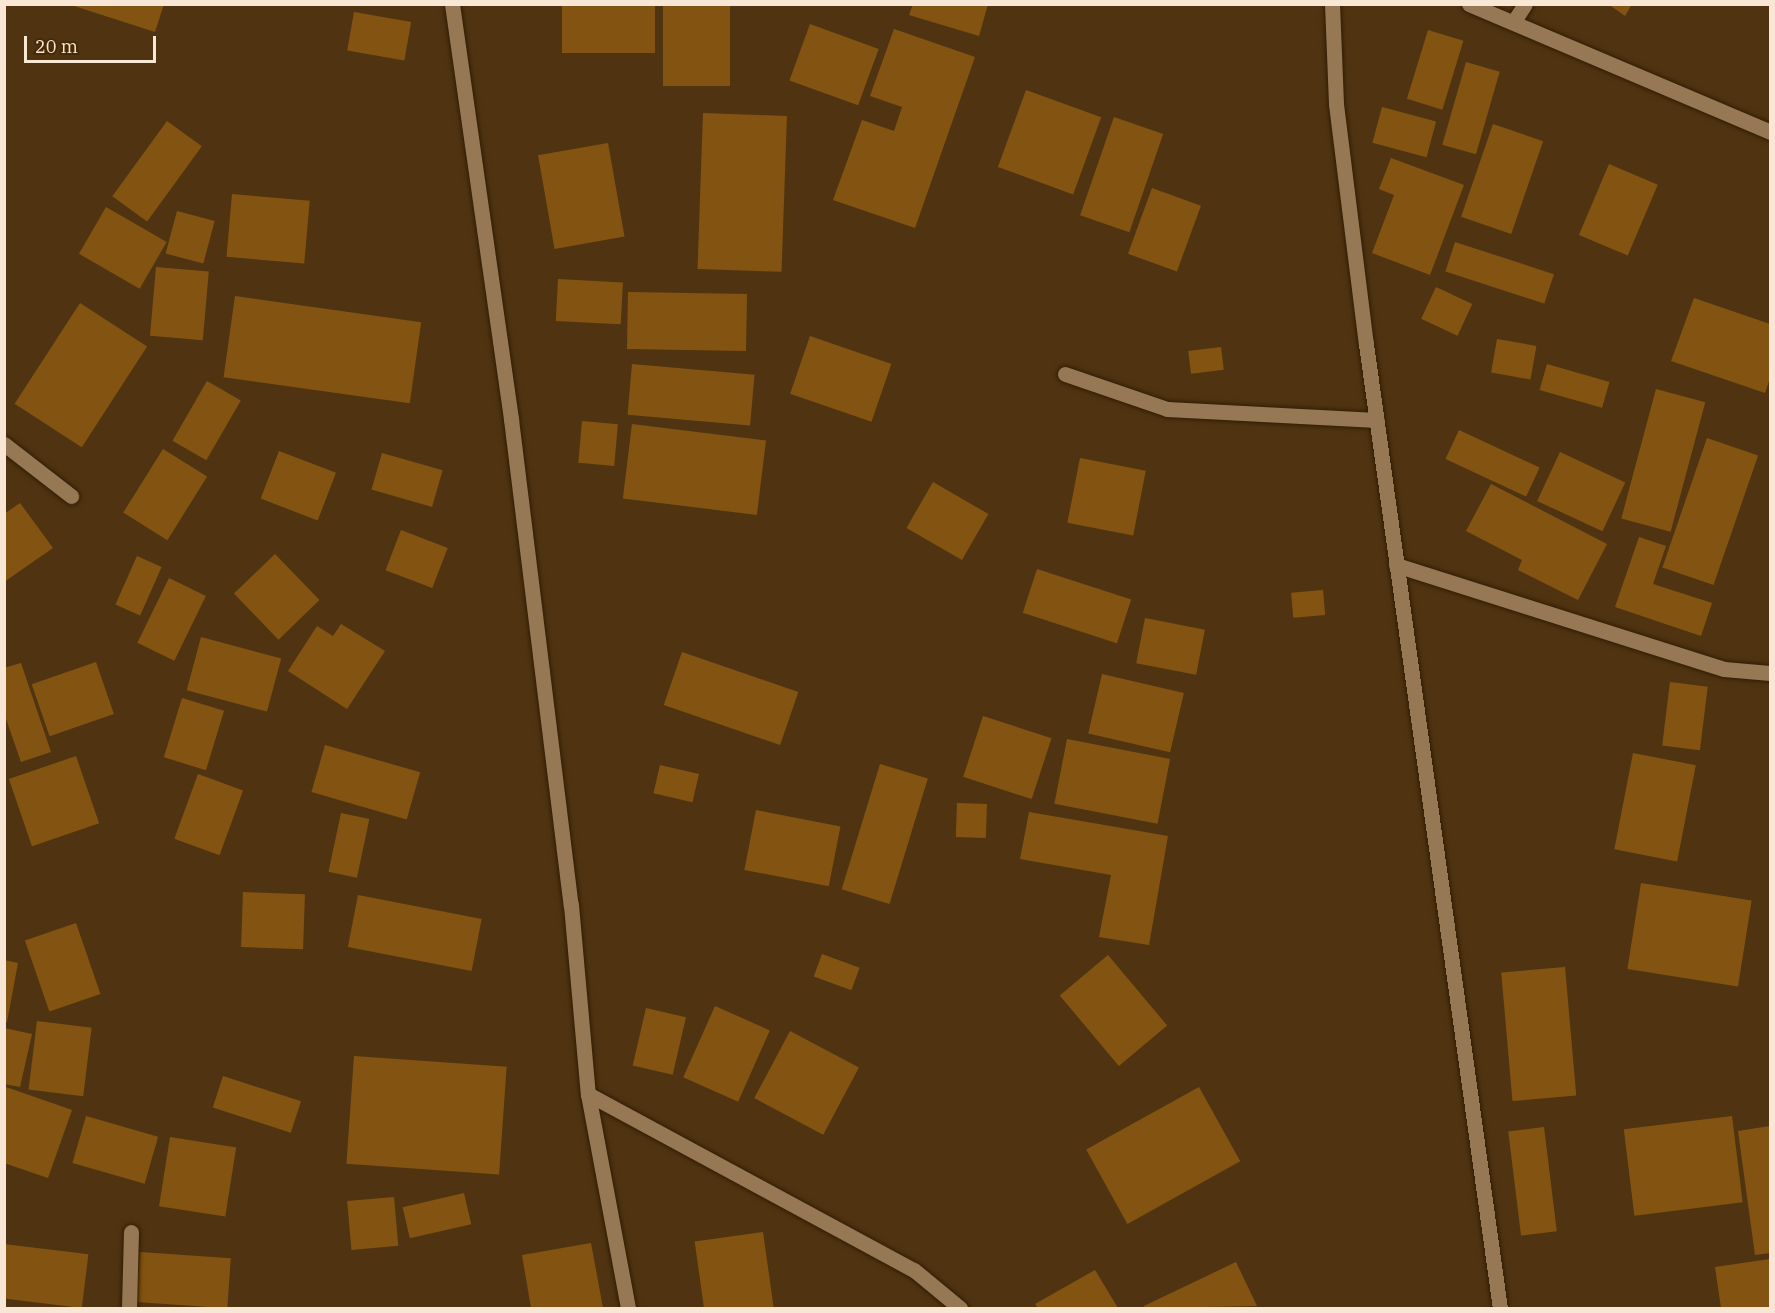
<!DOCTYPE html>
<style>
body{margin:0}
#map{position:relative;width:1775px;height:1313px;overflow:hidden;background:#503412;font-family:"IBM Plex Serif",serif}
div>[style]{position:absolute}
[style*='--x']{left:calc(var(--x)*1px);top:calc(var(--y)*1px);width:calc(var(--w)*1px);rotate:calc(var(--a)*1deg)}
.building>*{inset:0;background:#835411;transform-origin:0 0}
.roads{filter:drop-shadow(0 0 2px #321d03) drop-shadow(0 0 2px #321d03)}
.minor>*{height:15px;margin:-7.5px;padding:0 7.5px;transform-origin:7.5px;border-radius:7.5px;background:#977855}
span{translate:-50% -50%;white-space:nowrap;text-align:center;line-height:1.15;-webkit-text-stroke:4.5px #452a05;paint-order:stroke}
.frame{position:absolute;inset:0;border:6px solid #f9e7d5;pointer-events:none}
.scale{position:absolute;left:24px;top:36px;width:132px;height:27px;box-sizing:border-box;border:3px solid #f9e7d5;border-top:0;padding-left:8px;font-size:18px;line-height:21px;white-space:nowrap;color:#f9e7d5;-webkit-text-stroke:4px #452a05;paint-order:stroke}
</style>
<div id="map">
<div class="building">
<div style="clip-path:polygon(68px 4px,164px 4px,155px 32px)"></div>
<div style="left:562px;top:4px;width:93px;height:49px"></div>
<div style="left:663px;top:4px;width:67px;height:82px"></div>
<div style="clip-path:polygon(913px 4px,988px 4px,979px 36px,909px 15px)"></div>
<div style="clip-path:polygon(1608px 4px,1632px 4px,1625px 16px)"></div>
<div style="left:354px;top:12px;width:58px;height:39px;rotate:10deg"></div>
<div style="left:810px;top:24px;width:73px;height:60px;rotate:20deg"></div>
<div style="clip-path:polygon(894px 29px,975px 57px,915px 228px,833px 200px,862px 120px,894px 131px,902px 107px,870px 96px)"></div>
<div style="left:1428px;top:30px;width:37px;height:72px;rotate:17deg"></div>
<div style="left:1466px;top:62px;width:35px;height:86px;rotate:16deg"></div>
<div style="left:1026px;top:90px;width:80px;height:82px;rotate:20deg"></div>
<div style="left:1382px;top:107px;width:56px;height:37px;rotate:15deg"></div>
<div style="left:703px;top:113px;width:84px;height:156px;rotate:2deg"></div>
<div style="left:1114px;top:117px;width:52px;height:104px;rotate:19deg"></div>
<div style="left:167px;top:121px;width:43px;height:93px;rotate:36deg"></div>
<div style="left:1493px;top:124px;width:53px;height:98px;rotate:19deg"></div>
<div style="left:608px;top:143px;width:95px;height:71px;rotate:80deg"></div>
<div style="clip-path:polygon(1391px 158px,1464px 185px,1430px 275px,1372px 253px,1394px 195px,1379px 189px)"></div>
<div style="left:1609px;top:164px;width:53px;height:77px;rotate:23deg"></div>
<div style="left:1152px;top:188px;width:52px;height:70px;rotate:20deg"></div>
<div style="left:232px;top:194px;width:78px;height:63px;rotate:5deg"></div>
<div style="left:106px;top:207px;width:70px;height:54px;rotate:30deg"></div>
<div style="left:177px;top:211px;width:39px;height:44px;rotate:15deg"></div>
<div style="left:1455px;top:242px;width:104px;height:31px;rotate:18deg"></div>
<div style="left:156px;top:267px;width:53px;height:69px;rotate:5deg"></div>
<div style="left:558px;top:279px;width:65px;height:42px;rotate:3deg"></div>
<div style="left:1436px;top:287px;width:40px;height:35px;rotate:25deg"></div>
<div style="left:628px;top:292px;width:119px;height:57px;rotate:1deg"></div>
<div style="left:235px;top:296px;width:188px;height:82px;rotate:8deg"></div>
<div style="clip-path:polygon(1694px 298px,1770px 324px,1770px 378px,1765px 393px,1671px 361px)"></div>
<div style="left:80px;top:303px;width:80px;height:120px;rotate:33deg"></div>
<div style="left:810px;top:336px;width:86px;height:61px;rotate:19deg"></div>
<div style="left:1497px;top:339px;width:40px;height:34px;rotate:10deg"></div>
<div style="left:1221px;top:347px;width:23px;height:33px;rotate:83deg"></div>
<div style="left:632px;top:364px;width:123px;height:51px;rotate:5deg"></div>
<div style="left:1547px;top:364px;width:65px;height:27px;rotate:16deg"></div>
<div style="left:207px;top:381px;width:39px;height:69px;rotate:30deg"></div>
<div style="left:1656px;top:389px;width:51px;height:134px;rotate:15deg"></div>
<div style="left:582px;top:421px;width:36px;height:42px;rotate:5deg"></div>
<div style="left:632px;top:424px;width:135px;height:75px;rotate:7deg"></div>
<div style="left:1459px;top:430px;width:89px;height:32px;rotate:25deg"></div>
<div style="left:1707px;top:438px;width:54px;height:137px;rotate:19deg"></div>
<div style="left:163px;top:449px;width:52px;height:75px;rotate:32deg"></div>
<div style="left:279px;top:451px;width:61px;height:51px;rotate:21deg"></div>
<div style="left:1560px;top:452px;width:72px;height:54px;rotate:25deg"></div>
<div style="left:382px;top:453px;width:63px;height:38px;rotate:16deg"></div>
<div style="left:1080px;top:458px;width:67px;height:66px;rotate:11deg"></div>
<div style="left:933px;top:482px;width:64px;height:53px;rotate:30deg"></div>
<div style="clip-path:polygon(1491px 484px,1607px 544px,1578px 600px,1518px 570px,1522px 560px,1466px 531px)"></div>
<div style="clip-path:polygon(20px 503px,53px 548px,4px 582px,4px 514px)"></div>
<div style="left:401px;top:530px;width:50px;height:43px;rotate:21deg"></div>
<div style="clip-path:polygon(1639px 537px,1666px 546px,1653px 584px,1712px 603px,1701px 636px,1615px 607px)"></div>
<div style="left:275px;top:554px;width:64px;height:57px;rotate:46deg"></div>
<div style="left:137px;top:556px;width:27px;height:53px;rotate:24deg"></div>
<div style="left:1037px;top:569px;width:99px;height:46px;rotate:18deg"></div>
<div style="left:169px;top:578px;width:41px;height:72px;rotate:26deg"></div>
<div style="left:1323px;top:590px;width:25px;height:32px;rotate:85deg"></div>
<div style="left:1145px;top:618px;width:61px;height:46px;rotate:11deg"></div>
<div style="clip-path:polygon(341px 624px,385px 651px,347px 709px,288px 671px,317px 626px,333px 636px)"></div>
<div style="left:201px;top:637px;width:83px;height:55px;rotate:15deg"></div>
<div style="left:682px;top:652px;width:123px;height:56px;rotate:19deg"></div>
<div style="left:96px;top:662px;width:55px;height:68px;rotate:71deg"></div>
<div style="clip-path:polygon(21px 663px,51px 752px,21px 762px,4px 713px,4px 668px)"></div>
<div style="left:1102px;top:674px;width:84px;height:61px;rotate:13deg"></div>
<div style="left:1670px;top:682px;width:38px;height:64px;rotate:7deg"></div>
<div style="left:182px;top:698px;width:44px;height:62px;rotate:17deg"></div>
<div style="left:983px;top:716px;width:72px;height:64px;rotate:18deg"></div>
<div style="left:1067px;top:739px;width:105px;height:66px;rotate:11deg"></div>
<div style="left:325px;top:745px;width:99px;height:49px;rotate:16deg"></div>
<div style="left:1633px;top:753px;width:64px;height:98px;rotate:11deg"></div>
<div style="left:76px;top:756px;width:71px;height:71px;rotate:71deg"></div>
<div style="left:880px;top:764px;width:50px;height:131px;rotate:17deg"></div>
<div style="left:660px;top:765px;width:40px;height:29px;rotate:13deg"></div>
<div style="left:198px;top:774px;width:48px;height:69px;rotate:20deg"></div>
<div style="left:957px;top:803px;width:30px;height:34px;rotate:2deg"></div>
<div style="left:756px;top:810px;width:86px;height:61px;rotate:11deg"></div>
<div style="clip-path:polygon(1029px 812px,1168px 836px,1149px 945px,1099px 937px,1111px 875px,1020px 859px)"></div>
<div style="left:341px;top:813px;width:29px;height:60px;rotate:12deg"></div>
<div style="left:1641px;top:883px;width:112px;height:87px;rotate:9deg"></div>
<div style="left:243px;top:892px;width:62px;height:55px;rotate:2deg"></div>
<div style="left:358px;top:895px;width:126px;height:53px;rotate:11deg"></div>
<div style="left:76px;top:923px;width:75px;height:54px;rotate:71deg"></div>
<div style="left:822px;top:954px;width:40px;height:24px;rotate:20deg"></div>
<div style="left:1108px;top:955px;width:92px;height:63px;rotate:50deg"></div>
<div style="clip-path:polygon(4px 960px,18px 963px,7px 1022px,4px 1022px)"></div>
<div style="left:1565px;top:967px;width:129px;height:64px;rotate:85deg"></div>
<div style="left:715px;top:1006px;width:60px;height:78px;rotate:24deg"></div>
<div style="left:646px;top:1008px;width:41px;height:59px;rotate:13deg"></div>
<div style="left:37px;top:1021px;width:55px;height:69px;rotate:7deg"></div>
<div style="clip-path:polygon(4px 1028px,32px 1034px,20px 1087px,4px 1084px)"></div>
<div style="left:790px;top:1031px;width:78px;height:76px;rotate:28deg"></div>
<div style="left:354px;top:1056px;width:153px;height:108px;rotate:4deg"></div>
<div style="left:223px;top:1076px;width:82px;height:33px;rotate:18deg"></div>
<div style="clip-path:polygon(6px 1087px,72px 1110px,48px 1178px,4px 1163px)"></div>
<div style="left:1199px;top:1087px;width:85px;height:129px;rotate:61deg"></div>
<div style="left:86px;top:1116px;width:75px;height:49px;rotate:16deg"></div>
<div style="left:1732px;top:1116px;width:87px;height:109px;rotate:83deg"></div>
<div style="clip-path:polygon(1770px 1126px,1770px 1253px,1755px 1255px,1738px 1131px)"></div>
<div style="left:1544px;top:1127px;width:105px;height:36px;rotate:83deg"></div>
<div style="left:170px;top:1137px;width:67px;height:70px;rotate:9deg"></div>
<div style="left:464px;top:1193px;width:32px;height:63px;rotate:77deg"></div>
<div style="left:394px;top:1197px;width:49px;height:47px;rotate:85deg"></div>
<div style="left:763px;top:1232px;width:77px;height:69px;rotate:82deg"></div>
<div style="clip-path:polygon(591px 1243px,603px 1308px,531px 1308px,522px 1255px)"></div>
<div style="left:4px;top:1244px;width:85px;height:54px;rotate:7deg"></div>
<div style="left:140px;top:1252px;width:91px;height:50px;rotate:4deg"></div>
<div style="clip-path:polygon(1770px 1259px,1770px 1308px,1721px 1308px,1715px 1267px)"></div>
<div style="clip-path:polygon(1236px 1262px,1257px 1306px,1145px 1308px,1144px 1306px)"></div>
<div style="clip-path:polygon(1095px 1270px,1118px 1308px,1038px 1308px,1035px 1304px)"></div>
</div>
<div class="roads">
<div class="minor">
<div style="--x:452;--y:4;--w:419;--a:81.9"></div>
<div style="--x:511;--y:419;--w:490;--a:83"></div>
<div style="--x:571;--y:905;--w:190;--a:84.9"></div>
<div style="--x:588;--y:1094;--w:218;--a:79.4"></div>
<div style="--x:1332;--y:4;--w:100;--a:87.7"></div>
<div style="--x:1336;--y:104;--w:242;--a:82.9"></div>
<div style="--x:1366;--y:344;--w:973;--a:82.09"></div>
<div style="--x:1469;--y:4;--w:327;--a:23"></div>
<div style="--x:1514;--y:21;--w:20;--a:-57"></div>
<div style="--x:1065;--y:374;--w:108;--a:18.9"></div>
<div style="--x:1167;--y:409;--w:210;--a:3"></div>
<div style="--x:4;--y:444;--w:85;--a:37.8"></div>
<div style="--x:1396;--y:565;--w:344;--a:17.6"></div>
<div style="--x:1724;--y:669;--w:46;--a:5"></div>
<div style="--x:588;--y:1094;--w:370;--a:28.4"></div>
<div style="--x:914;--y:1270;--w:60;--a:39.6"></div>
<div style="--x:129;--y:1308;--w:76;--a:-88.5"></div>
</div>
</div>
<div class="frame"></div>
<div class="scale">20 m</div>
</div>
